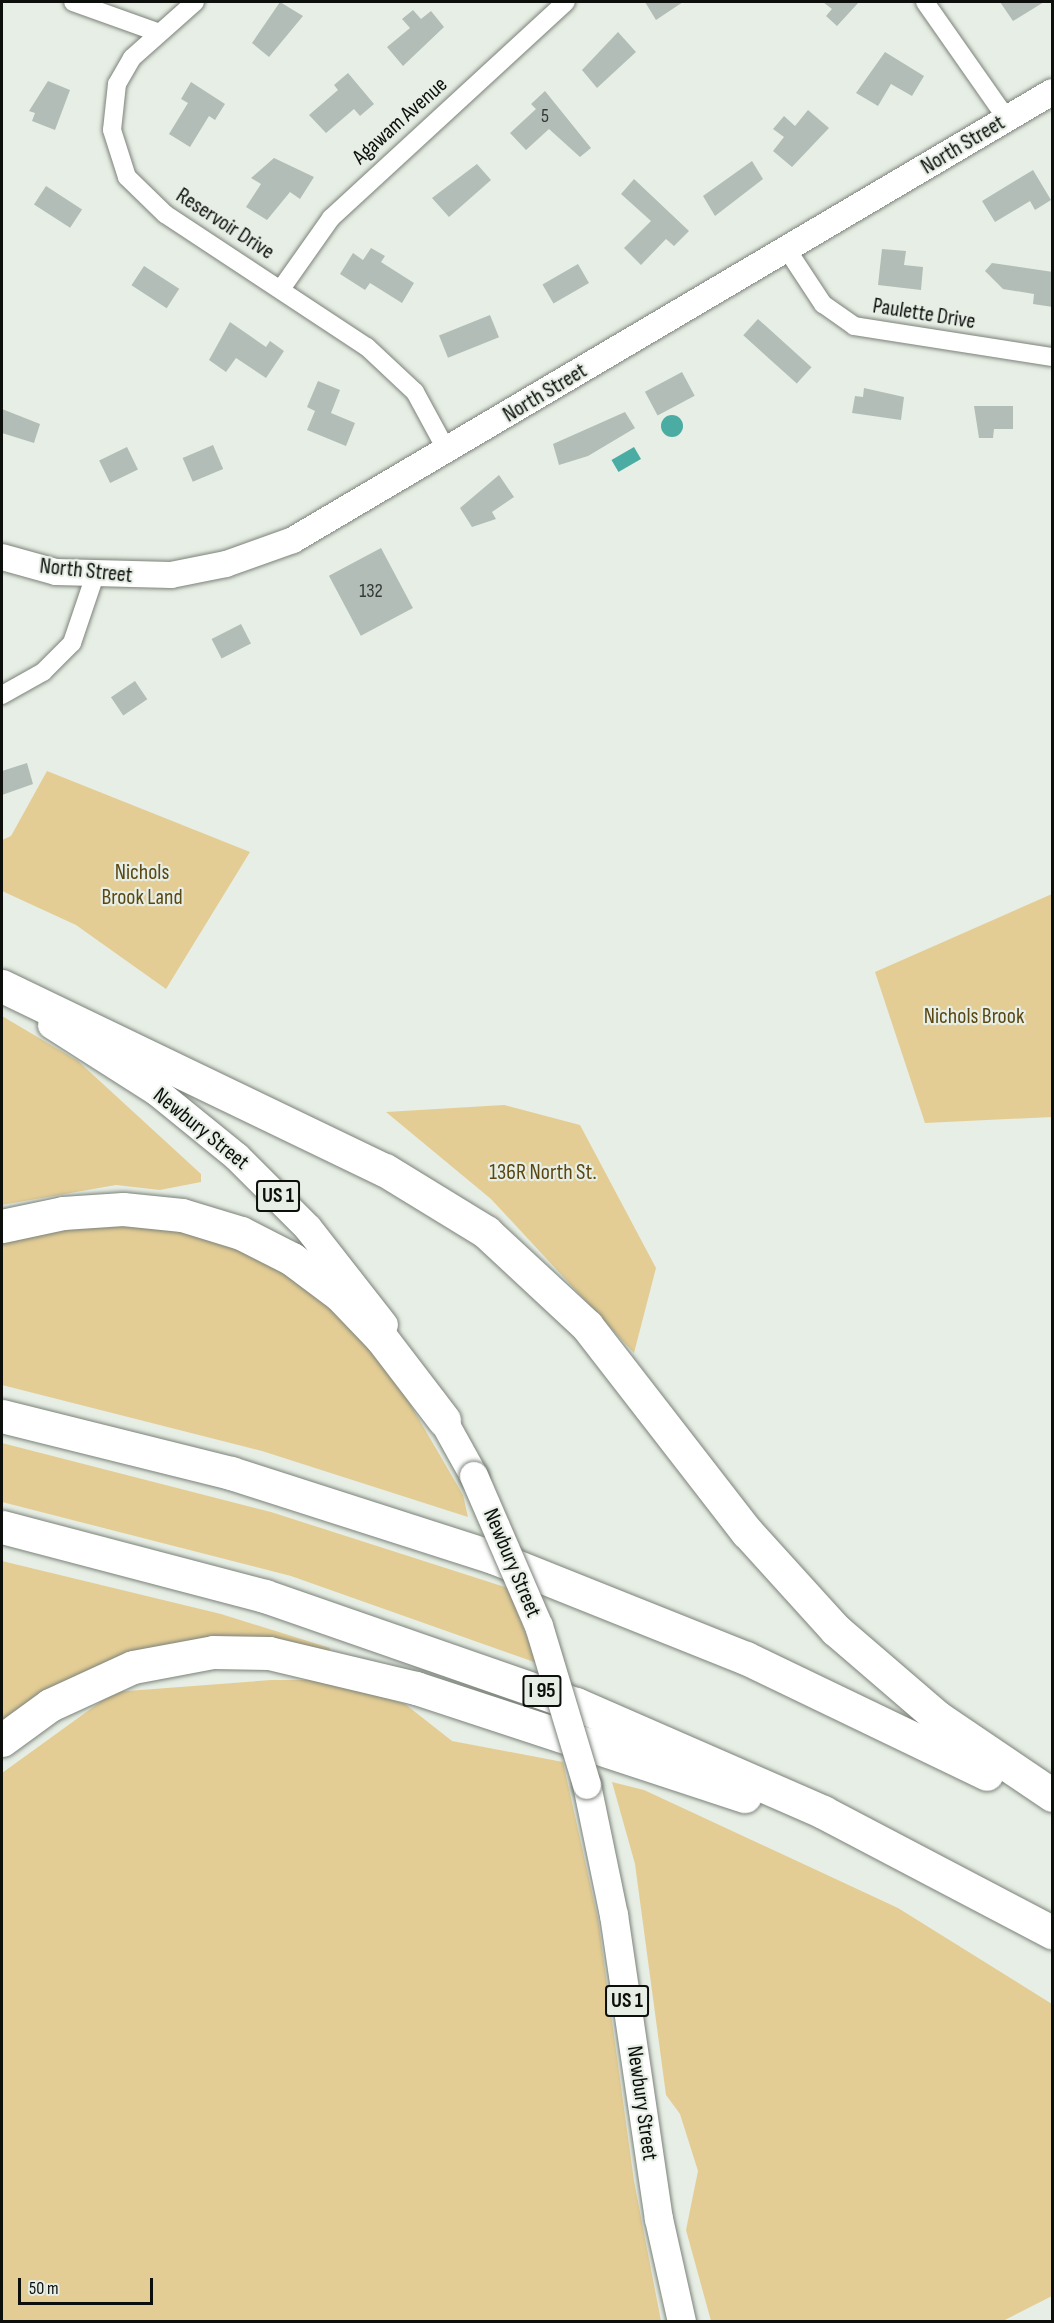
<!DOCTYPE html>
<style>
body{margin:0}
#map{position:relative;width:1054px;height:2323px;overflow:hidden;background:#e7eee5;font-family:"Sofia Sans Condensed",sans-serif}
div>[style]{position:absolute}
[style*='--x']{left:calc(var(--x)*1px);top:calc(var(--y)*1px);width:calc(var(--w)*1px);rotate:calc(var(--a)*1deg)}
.green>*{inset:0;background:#e4cd95}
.water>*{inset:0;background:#4baca3;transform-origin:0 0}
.round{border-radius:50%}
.building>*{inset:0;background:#b2bdb7;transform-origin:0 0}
.roads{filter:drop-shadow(0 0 2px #7b8279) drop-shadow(0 0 2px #7b8279)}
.street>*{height:18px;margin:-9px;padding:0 9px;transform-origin:9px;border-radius:9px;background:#fff}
.secondary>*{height:26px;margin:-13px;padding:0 13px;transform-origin:13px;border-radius:13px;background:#fff}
.primary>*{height:28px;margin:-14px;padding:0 14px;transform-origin:14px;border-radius:14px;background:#fff}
.highway>*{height:33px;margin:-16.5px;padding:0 16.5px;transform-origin:16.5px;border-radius:16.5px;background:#fff}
.bridges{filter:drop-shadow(0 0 2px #7b8279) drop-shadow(0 0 2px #7b8279)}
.primary-bridge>*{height:28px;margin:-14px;padding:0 14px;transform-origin:14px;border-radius:14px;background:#fff}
span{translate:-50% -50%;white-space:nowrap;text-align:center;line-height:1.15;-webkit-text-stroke:4.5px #e7eee5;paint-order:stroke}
.number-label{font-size:20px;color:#363a37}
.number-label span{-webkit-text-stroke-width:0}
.shield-label span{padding:2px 4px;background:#e7eee5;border:2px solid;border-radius:4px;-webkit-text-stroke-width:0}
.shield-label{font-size:21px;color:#0c0f0c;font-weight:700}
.street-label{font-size:22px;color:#0c0f0c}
.park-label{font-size:22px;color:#5a4712}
.frame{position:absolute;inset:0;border:3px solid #0c0f0c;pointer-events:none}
.scale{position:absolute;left:18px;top:2278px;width:135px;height:27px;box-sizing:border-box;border:3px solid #0c0f0c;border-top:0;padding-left:8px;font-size:18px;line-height:21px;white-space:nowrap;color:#0c0f0c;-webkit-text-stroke:4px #e7eee5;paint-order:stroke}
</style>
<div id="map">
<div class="green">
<div style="clip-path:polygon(47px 771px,250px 852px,166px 989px,76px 925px,2px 891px,2px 840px,11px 836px)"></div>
<div style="clip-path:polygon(1052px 894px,1052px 1117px,925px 1123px,875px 972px)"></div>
<div style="clip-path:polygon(2px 1016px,78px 1061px,201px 1174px,201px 1182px,160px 1190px,116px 1185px,2px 1205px)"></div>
<div style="clip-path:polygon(504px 1105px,580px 1125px,656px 1268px,634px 1353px,491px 1199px,386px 1112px)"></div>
<div style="clip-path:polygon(80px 1221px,204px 1232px,283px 1267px,348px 1317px,406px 1397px,463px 1495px,468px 1517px,262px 1451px,2px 1385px,2px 1238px)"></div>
<div style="clip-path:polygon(2px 1443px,271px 1512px,508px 1588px,537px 1663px,291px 1576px,2px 1502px)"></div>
<div style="clip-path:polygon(2px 1561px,221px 1614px,330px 1648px,328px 1654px,222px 1642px,2px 1725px)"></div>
<div style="clip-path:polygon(271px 1680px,326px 1680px,405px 1704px,452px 1741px,563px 1762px,598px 1919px,634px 2181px,661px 2321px,2px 2321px,2px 1773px,114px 1692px)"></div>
<div style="clip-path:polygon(612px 1782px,644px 1790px,898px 1908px,1052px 2004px,1052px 2296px,1003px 2321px,711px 2321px,686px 2230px,698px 2171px,680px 2114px,666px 2095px,635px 1864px)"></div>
</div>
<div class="water">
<div class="round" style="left:661px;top:415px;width:22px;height:22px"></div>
<div style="left:634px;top:447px;width:14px;height:26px;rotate:60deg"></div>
</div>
<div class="building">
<div style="clip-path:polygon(280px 2px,303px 16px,269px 57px,252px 43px)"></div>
<div style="clip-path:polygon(645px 2px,683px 2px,656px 20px)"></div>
<div style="clip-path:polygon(823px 2px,859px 2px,837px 26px,826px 16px,832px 9px)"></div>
<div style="clip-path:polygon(1000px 2px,1044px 2px,1013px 21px)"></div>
<div style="clip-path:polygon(413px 10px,421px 19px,431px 11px,444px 27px,403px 66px,387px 47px,410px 28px,402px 19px)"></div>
<div style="clip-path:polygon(618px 32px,636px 52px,597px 88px,582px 70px)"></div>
<div style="clip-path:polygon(885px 52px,924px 76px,912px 96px,891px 84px,878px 106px,856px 93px)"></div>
<div style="clip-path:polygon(348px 73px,374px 104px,360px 116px,354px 109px,326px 133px,309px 115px,338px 90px,334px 85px)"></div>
<div style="clip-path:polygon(48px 81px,70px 90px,55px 130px,32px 121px,35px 113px,29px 111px)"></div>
<div style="clip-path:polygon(191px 82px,225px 104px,215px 120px,209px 116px,190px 147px,169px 134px,188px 103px,181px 99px)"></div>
<div style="clip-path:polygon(545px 91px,591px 148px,580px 157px,549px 129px,526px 150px,510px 133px,536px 109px,531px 104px)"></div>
<div style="clip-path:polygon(808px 110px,829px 128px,792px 167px,773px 151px,784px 137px,773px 129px,784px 116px,795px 126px)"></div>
<div style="clip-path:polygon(274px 158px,314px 177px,300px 199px,290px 192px,267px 220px,246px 207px,261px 184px,251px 178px)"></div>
<div style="clip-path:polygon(752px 161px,763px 179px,715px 216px,703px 196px)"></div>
<div style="clip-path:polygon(477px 164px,491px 180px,449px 217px,432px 198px)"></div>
<div style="clip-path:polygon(1033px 170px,1051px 200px,1035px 210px,1030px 201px,995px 222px,982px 201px)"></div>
<div style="clip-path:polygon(634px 179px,689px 231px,674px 246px,666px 239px,641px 265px,624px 248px,651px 221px,621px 194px)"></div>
<div style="left:46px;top:186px;width:43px;height:22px;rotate:33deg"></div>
<div style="clip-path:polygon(371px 248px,385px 256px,381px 262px,414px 283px,402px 303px,370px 283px,365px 290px,340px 274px,353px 253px,363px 260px)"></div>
<div style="clip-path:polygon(882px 249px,906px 251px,904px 265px,923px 267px,921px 290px,878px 285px)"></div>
<div style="clip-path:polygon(992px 263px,1053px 272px,1053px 307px,1033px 304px,1034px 294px,1003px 289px,985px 271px)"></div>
<div style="left:578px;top:264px;width:22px;height:41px;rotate:60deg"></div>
<div style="left:144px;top:266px;width:42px;height:23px;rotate:33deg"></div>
<div style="left:490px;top:315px;width:24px;height:55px;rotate:68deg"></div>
<div style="left:758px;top:319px;width:72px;height:22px;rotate:42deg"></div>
<div style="clip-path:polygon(230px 322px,266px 347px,270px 341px,284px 351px,266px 378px,236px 358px,226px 372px,209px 360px)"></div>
<div style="left:682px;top:372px;width:27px;height:42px;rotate:62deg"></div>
<div style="clip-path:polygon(318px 381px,340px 390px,331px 413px,355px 423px,346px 446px,307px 430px,315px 411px,307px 407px)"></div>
<div style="clip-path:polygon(864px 388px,904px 397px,901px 420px,852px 413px,855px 396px,863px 397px)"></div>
<div style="clip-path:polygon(974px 406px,1013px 406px,1013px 429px,994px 429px,993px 438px,979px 438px)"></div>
<div style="clip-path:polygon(2px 409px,40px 424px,34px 443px,2px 433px)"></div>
<div style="clip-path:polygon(625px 412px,635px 428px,588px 456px,559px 465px,553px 444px)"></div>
<div style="left:213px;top:445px;width:26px;height:33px;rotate:67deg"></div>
<div style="left:127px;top:447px;width:25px;height:31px;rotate:64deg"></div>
<div style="clip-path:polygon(499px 475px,514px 497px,492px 512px,496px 519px,472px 527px,460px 508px)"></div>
<div style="left:381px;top:548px;width:68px;height:59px;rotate:62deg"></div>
<div style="left:241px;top:624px;width:22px;height:33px;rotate:63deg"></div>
<div style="left:135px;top:681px;width:22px;height:29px;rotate:56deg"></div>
<div style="clip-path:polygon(27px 763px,33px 784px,2px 795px,2px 771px)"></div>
</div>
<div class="roads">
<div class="street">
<div style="--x:73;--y:2;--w:89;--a:19.7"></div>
<div style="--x:195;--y:2;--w:84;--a:138.4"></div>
<div style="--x:132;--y:58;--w:30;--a:120"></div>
<div style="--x:117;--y:84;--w:46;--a:96.2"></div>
<div style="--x:112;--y:130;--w:49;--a:72.3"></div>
<div style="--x:127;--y:177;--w:53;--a:44.2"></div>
<div style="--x:165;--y:214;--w:242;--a:33.4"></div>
<div style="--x:367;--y:347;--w:66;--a:43.2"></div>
<div style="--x:415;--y:392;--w:67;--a:61.5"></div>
<div style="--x:925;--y:2;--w:143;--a:55"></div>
<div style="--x:788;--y:251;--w:64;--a:56.6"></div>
<div style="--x:823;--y:304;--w:38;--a:35"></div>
<div style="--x:854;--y:326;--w:200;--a:8.9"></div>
<div style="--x:281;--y:289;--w:87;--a:-54.8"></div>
<div style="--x:331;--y:218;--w:319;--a:-42.6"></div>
<div style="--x:2;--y:695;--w:47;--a:-29.3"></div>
<div style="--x:43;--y:672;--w:41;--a:-45"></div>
<div style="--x:72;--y:643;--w:72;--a:-71.3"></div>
</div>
<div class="secondary">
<div style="--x:2;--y:557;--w:56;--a:15.5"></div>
<div style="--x:56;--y:572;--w:115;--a:1.5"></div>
<div style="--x:171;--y:575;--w:56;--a:-11.3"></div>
<div style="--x:226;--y:564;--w:71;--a:-19.7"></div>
<div style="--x:293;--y:540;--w:881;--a:-30.55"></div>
</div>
<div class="primary">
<div style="--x:52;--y:1025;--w:125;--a:32.5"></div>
<div style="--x:157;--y:1092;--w:103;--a:39.1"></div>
<div style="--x:237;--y:1157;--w:100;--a:45"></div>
<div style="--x:308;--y:1228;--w:123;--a:51.9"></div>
<div style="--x:433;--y:1402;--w:85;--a:61"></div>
<div style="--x:587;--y:1785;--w:133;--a:78.3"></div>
<div style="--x:614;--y:1915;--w:307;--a:81.6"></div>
<div style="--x:659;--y:2219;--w:106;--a:77.4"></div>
</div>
<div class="highway">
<div style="--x:2;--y:986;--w:425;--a:25.7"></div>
<div style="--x:385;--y:1170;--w:119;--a:31.5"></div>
<div style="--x:486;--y:1232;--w:138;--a:42.9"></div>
<div style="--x:587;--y:1326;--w:261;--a:52.2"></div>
<div style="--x:747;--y:1532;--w:132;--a:47.8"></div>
<div style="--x:836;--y:1630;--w:133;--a:40.7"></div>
<div style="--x:937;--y:1717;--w:139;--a:34.1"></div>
<div style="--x:2;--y:1226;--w:62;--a:-12"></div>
<div style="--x:63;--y:1213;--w:60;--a:-3.8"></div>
<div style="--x:123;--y:1209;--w:59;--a:5.8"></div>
<div style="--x:182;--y:1215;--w:62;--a:17"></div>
<div style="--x:241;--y:1233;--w:57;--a:27"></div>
<div style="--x:292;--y:1259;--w:60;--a:36.9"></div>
<div style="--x:340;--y:1295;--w:61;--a:46.3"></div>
<div style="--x:382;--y:1339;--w:102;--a:52.6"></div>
<div style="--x:2;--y:1416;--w:236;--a:14"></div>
<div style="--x:231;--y:1473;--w:275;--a:17.8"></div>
<div style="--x:493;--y:1557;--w:272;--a:21.8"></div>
<div style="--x:746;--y:1658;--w:267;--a:25.7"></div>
<div style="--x:2;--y:1527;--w:272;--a:14.7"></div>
<div style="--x:265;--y:1596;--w:329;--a:19.2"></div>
<div style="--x:576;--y:1704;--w:270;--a:23.6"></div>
<div style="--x:823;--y:1812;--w:259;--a:27.7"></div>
<div style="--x:2;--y:1740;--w:59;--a:-36.1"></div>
<div style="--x:50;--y:1705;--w:91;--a:-24.6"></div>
<div style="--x:133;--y:1667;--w:81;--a:-10.6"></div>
<div style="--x:213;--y:1652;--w:56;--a:1"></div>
<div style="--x:269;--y:1653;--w:151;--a:13.4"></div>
<div style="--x:416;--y:1688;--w:346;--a:18.2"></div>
</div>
</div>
<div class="bridges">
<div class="primary-bridge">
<div style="--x:474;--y:1476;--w:163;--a:66.6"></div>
<div style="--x:539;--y:1626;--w:166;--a:73.2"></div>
</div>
</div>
<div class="number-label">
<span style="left:545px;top:116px">5</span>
<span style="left:371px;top:591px">132</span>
</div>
<div class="shield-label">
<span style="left:278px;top:1196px">US 1</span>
<span style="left:542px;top:1691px">I 95</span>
<span style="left:627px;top:2001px">US 1</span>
</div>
<div class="street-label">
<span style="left:400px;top:121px;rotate:-42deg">Agawam Avenue</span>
<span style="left:963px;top:145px;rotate:-31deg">North Street</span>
<span style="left:225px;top:224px;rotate:33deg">Reservoir Drive</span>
<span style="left:924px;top:314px;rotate:9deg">Paulette Drive</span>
<span style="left:545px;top:393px;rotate:-31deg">North Street</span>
<span style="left:86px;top:571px;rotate:6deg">North Street</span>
<span style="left:201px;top:1129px;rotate:39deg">Newbury Street</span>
<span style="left:512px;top:1563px;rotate:67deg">Newbury Street</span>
<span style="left:642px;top:2103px;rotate:82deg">Newbury Street</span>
</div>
<div class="park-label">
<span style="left:142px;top:885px">Nichols<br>Brook Land</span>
<span style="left:974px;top:1017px">Nichols Brook</span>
<span style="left:543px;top:1173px">136R North St.</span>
</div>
<div class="frame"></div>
<div class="scale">50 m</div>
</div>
